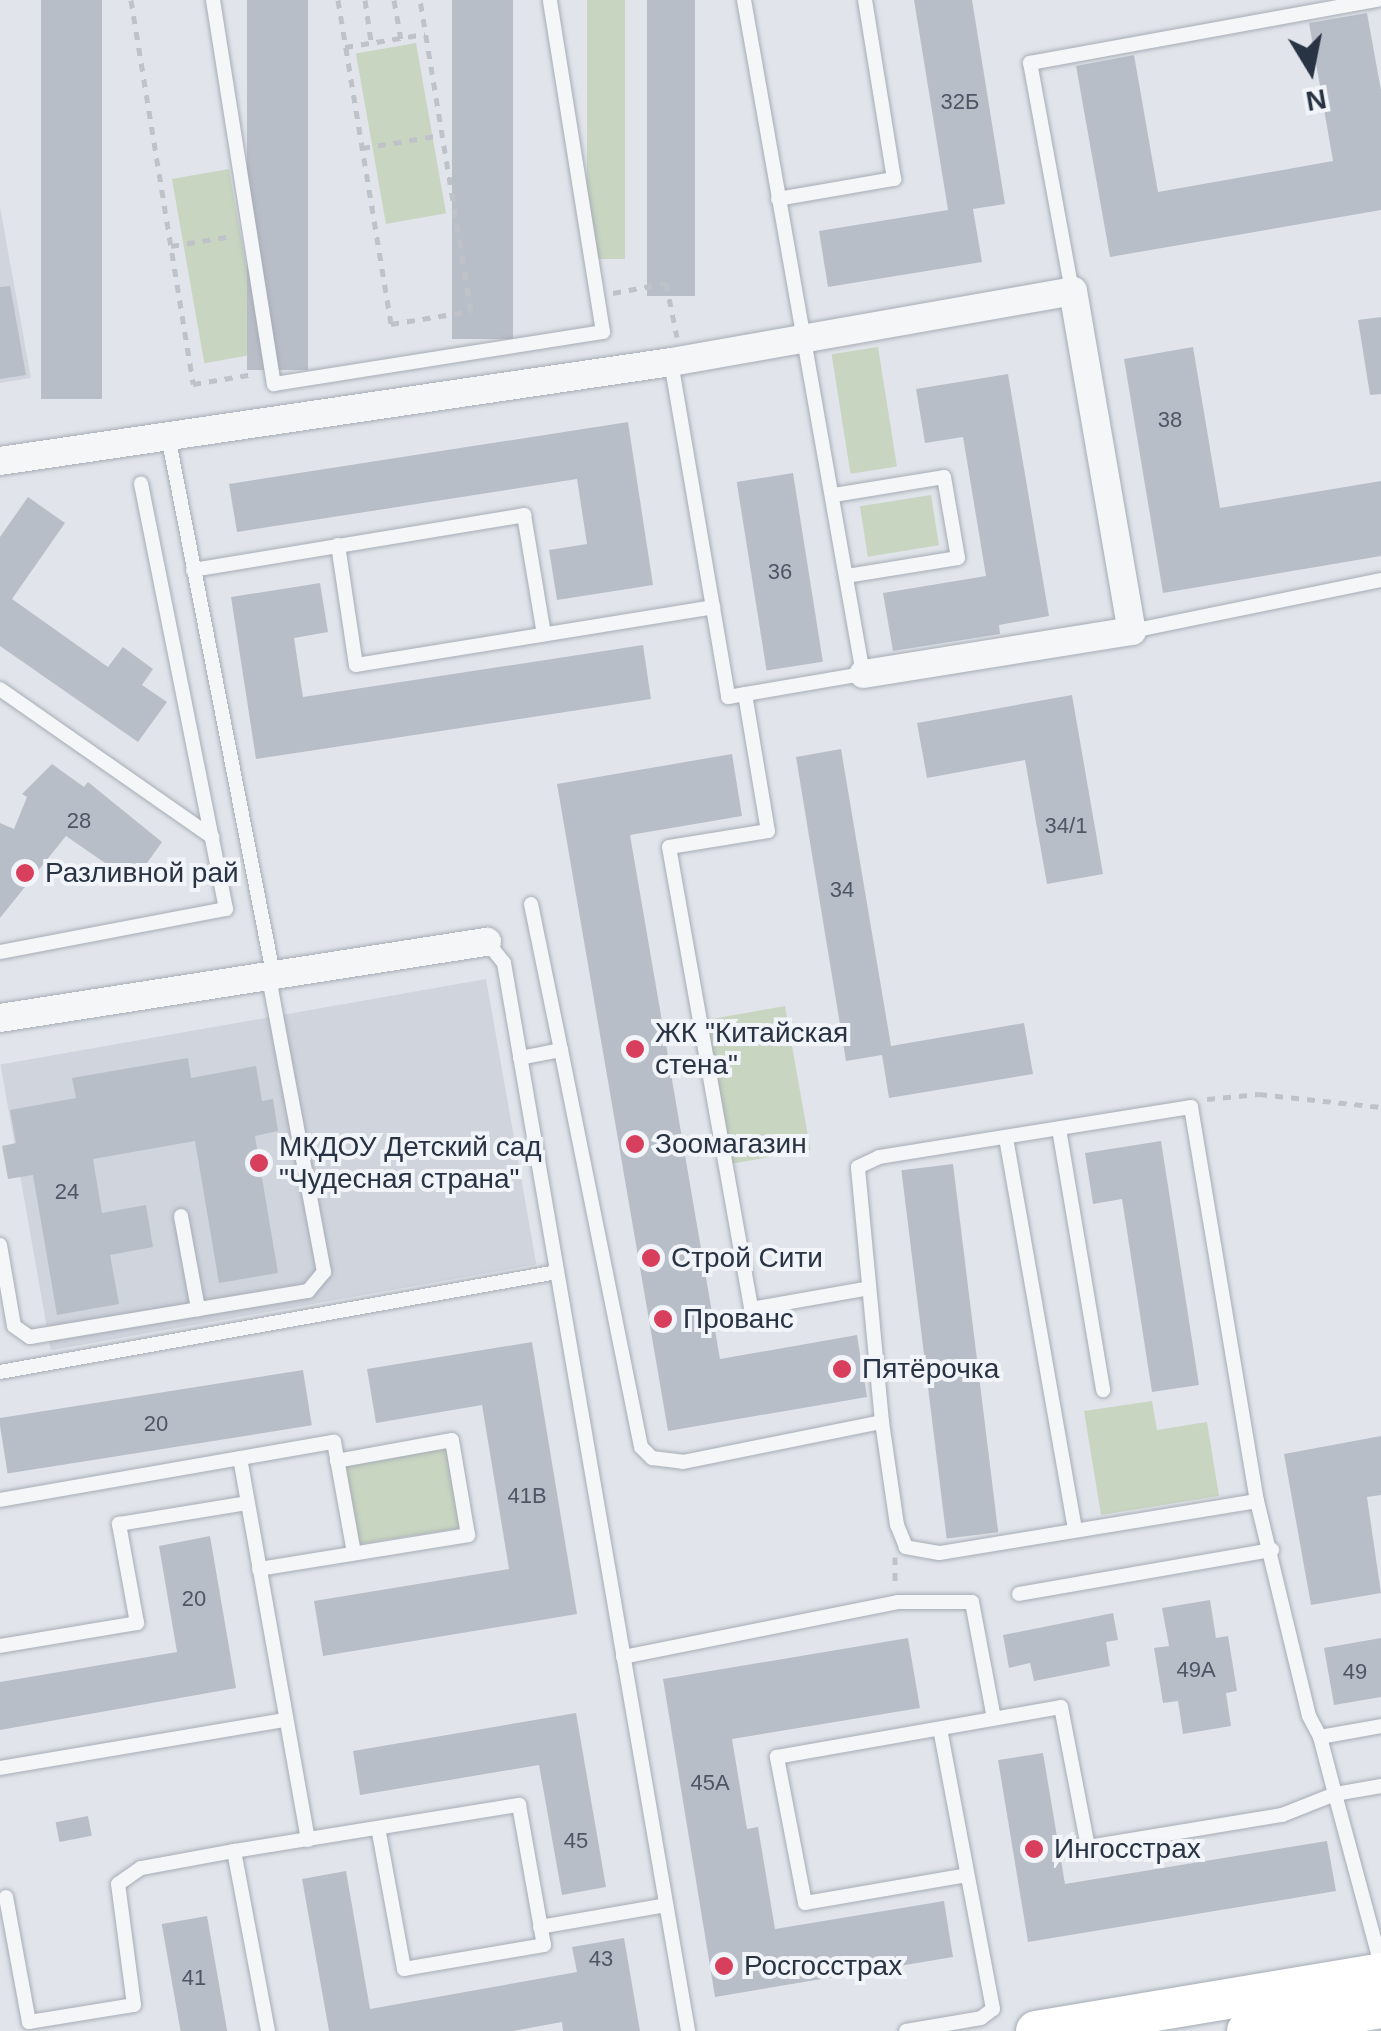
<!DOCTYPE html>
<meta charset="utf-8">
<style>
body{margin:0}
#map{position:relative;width:1381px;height:2031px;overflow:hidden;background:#e1e5eb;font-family:Helvetica,sans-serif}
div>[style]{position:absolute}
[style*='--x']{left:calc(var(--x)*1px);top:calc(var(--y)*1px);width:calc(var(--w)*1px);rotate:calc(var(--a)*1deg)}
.built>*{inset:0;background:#cfd4dd;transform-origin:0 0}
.green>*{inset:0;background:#c7d5c1;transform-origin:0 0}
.building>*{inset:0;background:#b8bec8;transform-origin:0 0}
.path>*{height:5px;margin-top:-2.5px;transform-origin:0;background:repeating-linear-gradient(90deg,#bfc3c9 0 8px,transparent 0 16px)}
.roads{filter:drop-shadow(0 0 2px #a6acb5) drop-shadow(0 0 2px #a6acb5)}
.service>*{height:14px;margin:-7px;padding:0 7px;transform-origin:7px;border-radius:7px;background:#f4f6f8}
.minor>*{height:28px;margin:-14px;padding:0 14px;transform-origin:14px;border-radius:14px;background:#f4f6f8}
.secondary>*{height:40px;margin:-20px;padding:0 20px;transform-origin:20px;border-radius:20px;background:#fff}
.dots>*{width:28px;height:28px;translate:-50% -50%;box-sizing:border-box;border:5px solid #f1f4f8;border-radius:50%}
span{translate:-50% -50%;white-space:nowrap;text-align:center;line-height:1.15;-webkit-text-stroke:8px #f1f4f8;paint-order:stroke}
.number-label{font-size:22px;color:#4c5664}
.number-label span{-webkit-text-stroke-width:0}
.poi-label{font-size:28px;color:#283343}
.left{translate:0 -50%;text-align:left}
.north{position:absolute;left:1261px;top:20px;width:100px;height:100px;-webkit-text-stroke:8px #f1f4f8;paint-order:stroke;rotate:170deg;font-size:28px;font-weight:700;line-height:40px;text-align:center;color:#283343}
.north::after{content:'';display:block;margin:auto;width:35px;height:45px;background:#283343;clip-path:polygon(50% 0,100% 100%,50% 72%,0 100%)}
</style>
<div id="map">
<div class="built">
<div style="clip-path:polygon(0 207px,31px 378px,0 383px)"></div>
<div style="left:486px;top:979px;width:290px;height:493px;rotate:80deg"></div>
</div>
<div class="green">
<div style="left:587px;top:0;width:38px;height:259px"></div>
<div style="left:416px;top:43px;width:173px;height:61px;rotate:80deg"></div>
<div style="left:229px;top:169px;width:187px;height:58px;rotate:80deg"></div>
<div style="left:878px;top:347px;width:121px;height:47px;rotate:81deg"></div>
<div style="left:931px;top:495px;width:51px;height:72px;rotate:81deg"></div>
<div style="left:785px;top:1006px;width:146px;height:80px;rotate:80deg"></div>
<div style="clip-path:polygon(1152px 1401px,1157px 1430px,1207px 1422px,1219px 1496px,1101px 1515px,1084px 1411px)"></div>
<div style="left:448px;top:1446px;width:83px;height:106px;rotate:81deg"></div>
</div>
<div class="building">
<div style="left:41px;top:0;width:61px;height:399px"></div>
<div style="left:247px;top:0;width:61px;height:370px"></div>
<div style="left:452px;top:0;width:61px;height:339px"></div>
<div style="left:647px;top:0;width:48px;height:296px"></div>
<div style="clip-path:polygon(914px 0,972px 0,1005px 204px,973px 209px,982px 262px,828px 287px,819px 231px,948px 210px)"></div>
<div style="clip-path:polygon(1367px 13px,1381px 90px,1381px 210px,1110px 257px,1076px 66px,1134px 55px,1158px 192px,1333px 161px,1309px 23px)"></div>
<div style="clip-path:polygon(10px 286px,26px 375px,0 379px,0 287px)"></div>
<div style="clip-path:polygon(1381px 317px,1381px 394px,1370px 395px,1358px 320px)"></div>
<div style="clip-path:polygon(1193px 347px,1220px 508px,1381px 481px,1381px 556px,1163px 593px,1124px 359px)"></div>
<div style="clip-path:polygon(1008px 374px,1049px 616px,999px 625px,1000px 634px,893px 651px,883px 593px,986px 576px,963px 437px,925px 443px,916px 389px)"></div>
<div style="clip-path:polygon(628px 422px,653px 585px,557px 600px,549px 550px,587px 544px,577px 479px,237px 532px,229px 484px)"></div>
<div style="left:793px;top:473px;width:191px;height:57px;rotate:81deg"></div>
<div style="clip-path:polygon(28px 497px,65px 523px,12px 599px,108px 667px,123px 647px,153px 669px,142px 685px,167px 702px,138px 742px,0 646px,0 537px)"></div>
<div style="clip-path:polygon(320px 583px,328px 632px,294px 638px,303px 697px,643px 645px,651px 699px,256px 759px,231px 597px)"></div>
<div style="clip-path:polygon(1072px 695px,1103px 874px,1047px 884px,1025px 760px,927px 778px,917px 723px)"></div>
<div style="clip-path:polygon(841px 749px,891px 1046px,1024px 1023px,1033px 1074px,889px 1098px,882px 1055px,846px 1061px,796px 757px)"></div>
<div style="clip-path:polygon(732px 754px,742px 816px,630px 835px,720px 1359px,857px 1335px,867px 1397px,668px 1431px,557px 784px)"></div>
<div style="clip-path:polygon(52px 764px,84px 787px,88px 782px,162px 842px,137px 877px,125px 869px,121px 874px,66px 836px,0 918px,0 823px,14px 829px,27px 797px,22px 794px)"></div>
<div style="clip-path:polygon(188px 1058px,191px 1078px,256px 1066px,262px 1101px,273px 1099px,278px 1131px,255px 1136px,278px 1273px,219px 1283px,195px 1141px,93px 1159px,102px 1213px,146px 1205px,153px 1247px,110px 1255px,119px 1304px,57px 1315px,33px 1175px,8px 1179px,2px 1146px,16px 1143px,10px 1110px,76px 1098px,72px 1078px)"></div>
<div style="clip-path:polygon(1161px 1141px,1199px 1385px,1152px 1392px,1122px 1199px,1093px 1204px,1085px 1153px)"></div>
<div style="left:953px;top:1164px;width:371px;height:52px;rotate:83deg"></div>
<div style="clip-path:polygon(532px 1342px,577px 1614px,323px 1656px,314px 1601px,509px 1569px,482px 1405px,376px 1423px,367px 1369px)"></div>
<div style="left:303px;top:1370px;width:56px;height:308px;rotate:81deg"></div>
<div style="clip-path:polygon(1381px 1436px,1381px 1495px,1367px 1497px,1381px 1593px,1311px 1605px,1284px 1454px)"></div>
<div style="clip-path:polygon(210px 1536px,236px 1688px,0 1730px,0 1682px,177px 1652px,159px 1546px)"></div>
<div style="clip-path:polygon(1210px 1600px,1216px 1638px,1228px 1636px,1237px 1691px,1226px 1693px,1231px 1726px,1183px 1734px,1178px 1701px,1163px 1703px,1154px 1648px,1169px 1646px,1162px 1608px)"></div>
<div style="clip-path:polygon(1113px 1613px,1118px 1640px,1106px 1642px,1110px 1666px,1034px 1681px,1030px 1663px,1009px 1668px,1003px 1635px)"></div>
<div style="clip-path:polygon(908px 1638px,920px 1708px,732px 1739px,747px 1829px,758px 1827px,775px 1929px,944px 1901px,953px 1957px,715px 1997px,663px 1679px)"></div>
<div style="clip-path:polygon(1381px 1638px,1381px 1697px,1334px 1705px,1324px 1648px)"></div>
<div style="clip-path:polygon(576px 1713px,606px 1887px,562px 1895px,539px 1765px,360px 1795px,353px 1751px)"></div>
<div style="clip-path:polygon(1043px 1753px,1065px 1884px,1327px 1841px,1336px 1891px,1028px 1942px,998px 1760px)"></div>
<div style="left:88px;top:1816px;width:20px;height:33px;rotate:79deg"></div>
<div style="clip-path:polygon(346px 1871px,370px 2009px,577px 1972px,572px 1947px,624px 1938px,640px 2031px,563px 2031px,562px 2022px,513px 2031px,329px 2031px,302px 1879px)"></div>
<div style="left:207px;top:1916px;width:117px;height:46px;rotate:80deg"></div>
</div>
<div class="path">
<div style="--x:131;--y:0;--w:389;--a:80.8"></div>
<div style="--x:193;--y:384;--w:62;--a:-9.3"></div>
<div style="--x:338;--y:0;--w:328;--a:80.7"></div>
<div style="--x:391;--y:324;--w:81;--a:-9.2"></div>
<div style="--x:471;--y:311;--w:315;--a:-99.3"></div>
<div style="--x:365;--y:0;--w:41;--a:81.7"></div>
<div style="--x:394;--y:0;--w:39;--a:80"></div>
<div style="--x:345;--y:47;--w:81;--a:-9.2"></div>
<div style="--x:362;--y:148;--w:81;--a:-9.2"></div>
<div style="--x:171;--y:246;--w:62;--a:-9.3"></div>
<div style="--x:613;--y:293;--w:54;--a:-10.7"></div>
<div style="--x:666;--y:283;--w:55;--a:78.5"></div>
<div style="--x:1207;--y:1099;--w:52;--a:-5.5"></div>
<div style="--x:1259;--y:1094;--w:123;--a:6.1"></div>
<div style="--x:895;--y:1557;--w:28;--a:90"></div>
</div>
<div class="roads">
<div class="service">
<div style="--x:213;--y:0;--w:389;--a:81"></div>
<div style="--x:274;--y:384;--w:333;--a:-9"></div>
<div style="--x:603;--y:332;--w:336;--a:-99.1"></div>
<div style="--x:778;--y:199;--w:118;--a:-9.8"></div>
<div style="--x:894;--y:179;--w:181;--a:-99.2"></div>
<div style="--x:1072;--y:291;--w:232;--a:-100.4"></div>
<div style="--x:1030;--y:63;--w:354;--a:-10.3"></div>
<div style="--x:671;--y:362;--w:340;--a:80.3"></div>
<div style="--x:728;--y:697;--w:137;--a:-9.7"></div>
<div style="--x:863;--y:674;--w:684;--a:-100.01"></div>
<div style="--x:168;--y:436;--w:547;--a:78.94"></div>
<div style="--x:834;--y:495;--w:111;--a:-9.3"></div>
<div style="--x:944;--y:477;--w:82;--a:80.2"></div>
<div style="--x:958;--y:558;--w:112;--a:170.8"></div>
<div style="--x:338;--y:545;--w:121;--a:81.5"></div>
<div style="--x:356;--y:665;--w:362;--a:-9.2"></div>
<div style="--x:193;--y:570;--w:336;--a:-9.4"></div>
<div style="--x:524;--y:515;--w:121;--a:80.5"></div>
<div style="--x:1132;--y:631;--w:254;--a:-11.6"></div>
<div style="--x:0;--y:689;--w:259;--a:34.9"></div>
<div style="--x:745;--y:694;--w:139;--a:80.5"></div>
<div style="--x:768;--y:831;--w:100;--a:170.8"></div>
<div style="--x:669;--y:847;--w:469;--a:79.9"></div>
<div style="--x:751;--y:1309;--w:116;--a:-10"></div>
<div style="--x:531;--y:904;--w:149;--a:78.4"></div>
<div style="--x:487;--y:942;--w:27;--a:51"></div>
<div style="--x:504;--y:963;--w:1084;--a:80.22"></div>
<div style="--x:0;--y:952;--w:230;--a:-10.8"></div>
<div style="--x:226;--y:909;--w:434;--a:-101.3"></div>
<div style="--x:520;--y:1058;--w:42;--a:-11"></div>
<div style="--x:561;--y:1050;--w:405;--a:78.6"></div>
<div style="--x:641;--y:1447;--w:16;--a:45"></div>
<div style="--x:652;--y:1458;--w:31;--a:7"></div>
<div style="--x:683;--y:1462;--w:203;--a:-11.4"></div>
<div style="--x:1059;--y:1129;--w:265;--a:80.4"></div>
<div style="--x:1006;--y:1138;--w:397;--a:80"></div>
<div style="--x:181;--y:1216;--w:95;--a:79.6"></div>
<div style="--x:0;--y:1245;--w:82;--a:80.2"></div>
<div style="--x:14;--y:1326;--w:19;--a:35"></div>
<div style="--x:30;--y:1337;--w:282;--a:-9.4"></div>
<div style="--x:308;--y:1291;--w:25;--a:-50"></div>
<div style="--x:324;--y:1272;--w:303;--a:-100.6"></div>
<div style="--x:0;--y:1372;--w:566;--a:-10.18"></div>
<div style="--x:240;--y:1458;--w:388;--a:79.9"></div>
<div style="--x:0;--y:1500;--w:339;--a:-9.9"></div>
<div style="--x:334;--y:1442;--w:113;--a:79.8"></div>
<div style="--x:1257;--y:1501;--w:322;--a:170.7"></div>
<div style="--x:939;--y:1553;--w:34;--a:-170"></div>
<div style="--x:906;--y:1547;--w:24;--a:-112"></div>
<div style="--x:897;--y:1525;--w:104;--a:-98.3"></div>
<div style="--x:882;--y:1422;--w:256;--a:-95.4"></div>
<div style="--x:858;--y:1167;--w:23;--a:-25"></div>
<div style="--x:879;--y:1157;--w:316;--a:-9.1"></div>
<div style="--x:1191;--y:1107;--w:399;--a:80.5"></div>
<div style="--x:1257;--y:1501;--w:221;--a:76.4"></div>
<div style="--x:1309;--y:1716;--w:24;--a:62"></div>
<div style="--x:1320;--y:1737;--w:62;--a:-10.2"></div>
<div style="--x:259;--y:1569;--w:212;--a:-9.2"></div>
<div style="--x:468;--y:1535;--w:96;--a:-99.6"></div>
<div style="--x:452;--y:1440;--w:117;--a:169.7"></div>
<div style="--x:1019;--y:1594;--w:257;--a:-9.9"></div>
<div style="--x:0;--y:1646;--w:139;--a:-9.5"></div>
<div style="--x:137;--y:1623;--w:101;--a:-100.3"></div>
<div style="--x:119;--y:1524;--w:130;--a:-9.3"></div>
<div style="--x:623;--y:1657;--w:280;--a:-11.3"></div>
<div style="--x:898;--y:1602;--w:74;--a:0"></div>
<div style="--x:972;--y:1602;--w:118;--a:79.3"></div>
<div style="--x:0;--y:1768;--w:288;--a:-9.6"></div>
<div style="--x:1381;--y:1786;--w:47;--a:170.1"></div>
<div style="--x:1335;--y:1794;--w:177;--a:74.9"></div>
<div style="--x:234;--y:1851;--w:289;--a:-9.2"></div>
<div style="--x:519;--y:1805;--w:142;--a:79.9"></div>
<div style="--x:544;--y:1945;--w:142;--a:170.3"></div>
<div style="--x:404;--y:1969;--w:143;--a:-100.4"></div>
<div style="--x:967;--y:1875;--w:164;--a:170.2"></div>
<div style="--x:805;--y:1903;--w:149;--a:-100.9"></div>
<div style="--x:777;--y:1757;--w:288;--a:-10"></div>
<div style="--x:1061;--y:1707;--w:143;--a:79.1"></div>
<div style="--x:1088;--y:1847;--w:197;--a:-9.4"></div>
<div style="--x:1282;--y:1815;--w:57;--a:-21.6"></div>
<div style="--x:1335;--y:1794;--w:59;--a:-104.7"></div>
<div style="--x:6;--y:1897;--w:127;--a:79.6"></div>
<div style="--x:29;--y:2022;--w:106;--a:-9.2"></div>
<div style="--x:134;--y:2005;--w:122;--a:-97.5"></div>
<div style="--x:118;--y:1884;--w:28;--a:-35"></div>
<div style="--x:141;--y:1868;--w:95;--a:-10.4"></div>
<div style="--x:234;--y:1851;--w:183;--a:79.3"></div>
<div style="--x:540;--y:1927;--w:128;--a:-9.9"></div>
<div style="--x:906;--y:2031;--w:76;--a:-9.8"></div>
<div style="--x:981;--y:2018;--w:15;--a:-37"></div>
<div style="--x:993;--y:2009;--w:285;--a:-100.7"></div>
</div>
<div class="minor">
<div style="--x:0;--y:461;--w:678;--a:-8.39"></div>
<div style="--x:671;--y:362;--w:408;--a:-10"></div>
<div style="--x:1073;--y:291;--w:345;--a:80.2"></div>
<div style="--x:1132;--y:631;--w:272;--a:170.9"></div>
<div style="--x:0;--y:1018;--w:493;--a:-8.9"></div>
</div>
<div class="secondary">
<div style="--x:1036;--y:2031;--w:350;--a:-9.5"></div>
<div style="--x:1247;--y:2031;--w:136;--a:-9.7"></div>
</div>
</div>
<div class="dots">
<div style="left:25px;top:873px;background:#d73f5c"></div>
<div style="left:635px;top:1049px;background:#d73f5c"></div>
<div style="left:635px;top:1144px;background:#d73f5c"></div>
<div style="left:259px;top:1163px;background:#d73f5c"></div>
<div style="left:651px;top:1258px;background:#d73f5c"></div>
<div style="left:663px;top:1319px;background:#d73f5c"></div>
<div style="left:842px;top:1369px;background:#d73f5c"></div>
<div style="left:1034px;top:1849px;background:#d73f5c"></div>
<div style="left:724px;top:1966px;background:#d73f5c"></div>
</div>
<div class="number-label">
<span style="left:960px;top:102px">32Б</span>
<span style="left:1170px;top:420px">38</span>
<span style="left:780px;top:572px">36</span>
<span style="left:79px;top:821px">28</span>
<span style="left:1066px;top:826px">34/1</span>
<span style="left:842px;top:890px">34</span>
<span style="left:67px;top:1192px">24</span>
<span style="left:156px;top:1424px">20</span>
<span style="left:527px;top:1496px">41В</span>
<span style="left:194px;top:1599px">20</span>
<span style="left:1196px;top:1670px">49А</span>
<span style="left:1355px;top:1672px">49</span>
<span style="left:710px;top:1783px">45А</span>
<span style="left:576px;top:1841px">45</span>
<span style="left:601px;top:1959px">43</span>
<span style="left:194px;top:1978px">41</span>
</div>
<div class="poi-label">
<span class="left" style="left:45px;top:873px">Разливной рай</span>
<span class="left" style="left:655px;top:1049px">ЖК "Китайская<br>стена"</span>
<span class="left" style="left:655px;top:1144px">Зоомагазин</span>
<span class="left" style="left:279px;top:1163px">МКДОУ Детский сад<br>"Чудесная страна"</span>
<span class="left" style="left:671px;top:1258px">Строй Сити</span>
<span class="left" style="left:683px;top:1319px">Прованс</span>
<span class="left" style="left:862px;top:1369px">Пятёрочка</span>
<span class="left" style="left:1054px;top:1849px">Ингосстрах</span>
<span class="left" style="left:744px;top:1966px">Росгосстрах</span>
</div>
<div class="north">N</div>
</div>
